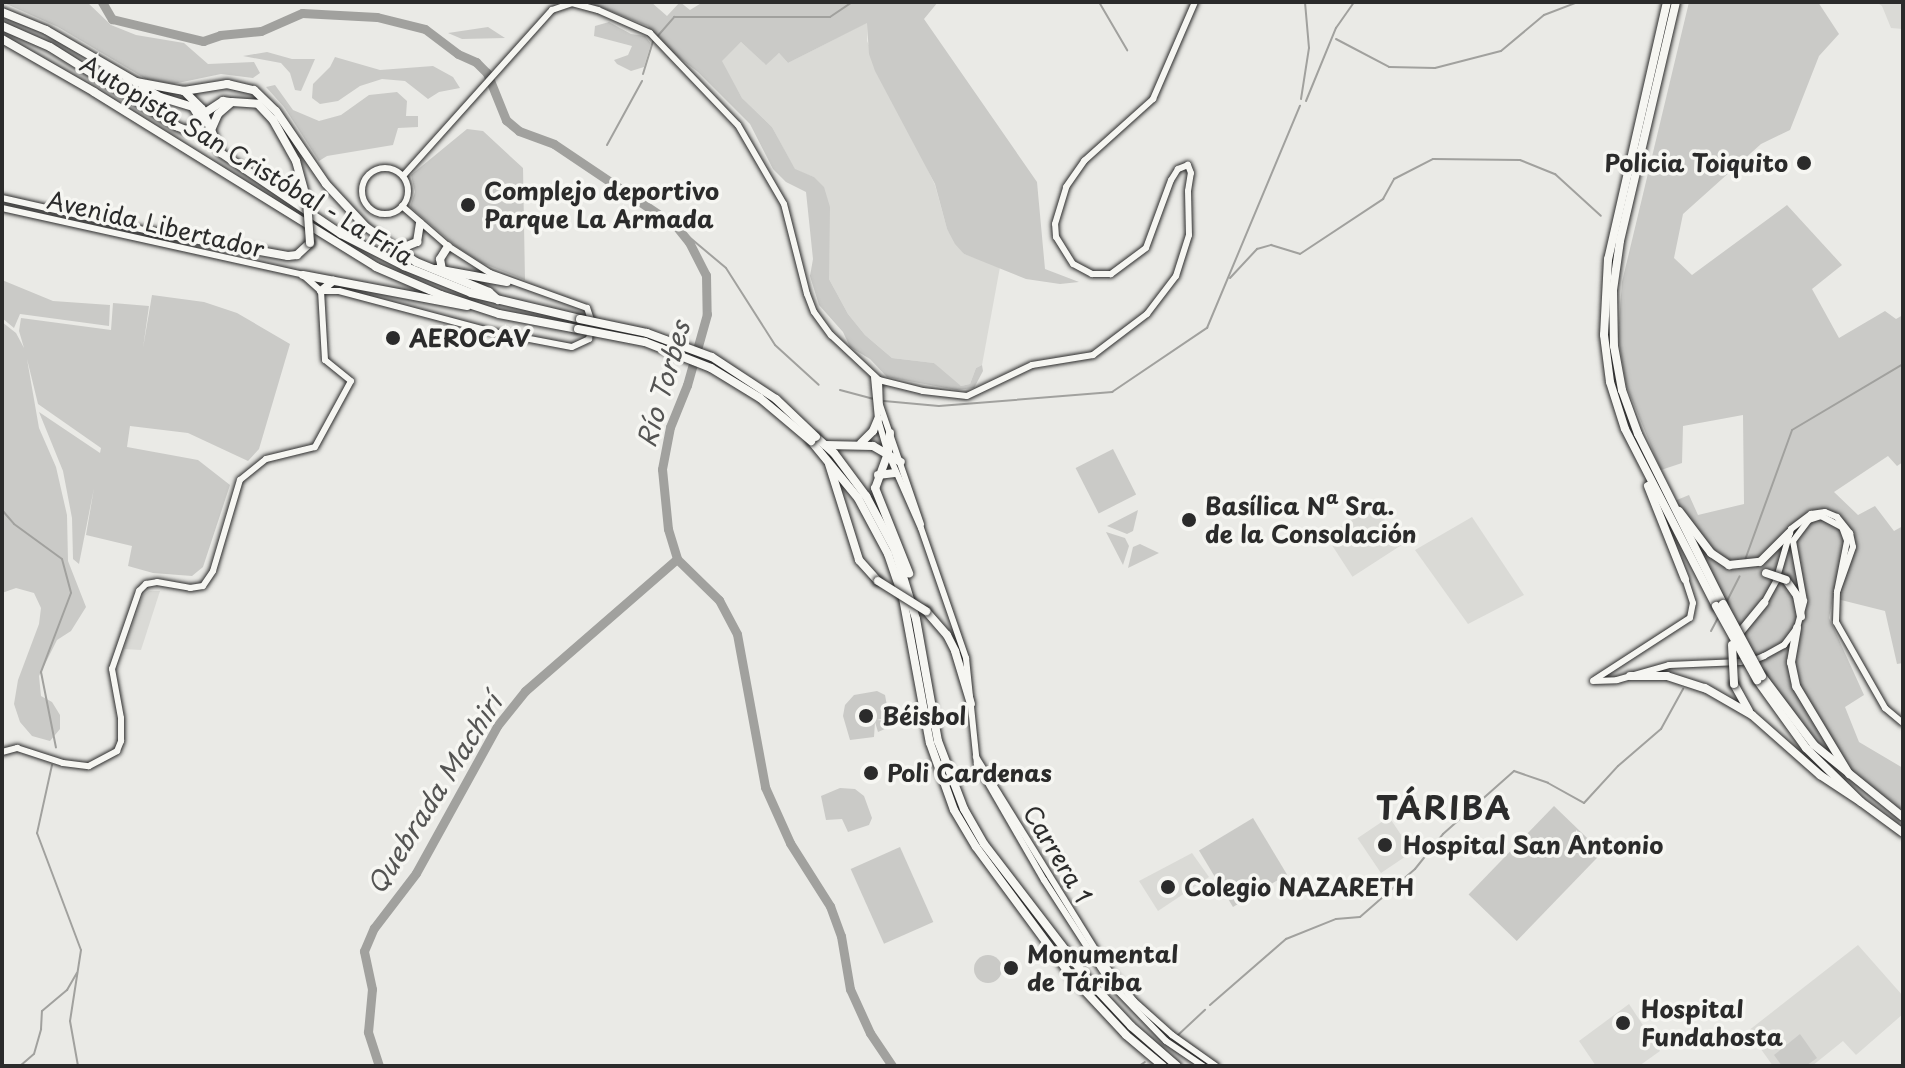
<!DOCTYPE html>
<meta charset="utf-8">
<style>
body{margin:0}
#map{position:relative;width:1905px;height:1068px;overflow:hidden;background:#eaeae6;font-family:"Playpen Sans",sans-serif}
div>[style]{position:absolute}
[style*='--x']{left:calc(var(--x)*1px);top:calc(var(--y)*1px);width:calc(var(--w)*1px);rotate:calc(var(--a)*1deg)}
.built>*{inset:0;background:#dadad6;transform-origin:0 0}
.green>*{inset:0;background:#cacac7;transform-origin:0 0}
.round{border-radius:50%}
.stream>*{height:2px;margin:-1px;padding:0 1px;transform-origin:1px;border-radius:1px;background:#a1a19e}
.river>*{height:9px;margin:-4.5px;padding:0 4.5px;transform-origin:4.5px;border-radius:4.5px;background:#a1a19e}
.roads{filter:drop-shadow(0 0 2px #2b2b2b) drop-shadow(0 0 2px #2b2b2b)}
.secondary>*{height:6px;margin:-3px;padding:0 3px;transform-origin:3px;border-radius:3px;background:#f6f6f2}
.secondary>.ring{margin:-3px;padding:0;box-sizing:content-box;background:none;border:6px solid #f6f6f2;border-radius:50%}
.highway>*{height:8px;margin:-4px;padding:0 4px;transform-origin:4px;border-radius:4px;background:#f6f6f2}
.bridges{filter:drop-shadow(0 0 2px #2b2b2b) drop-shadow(0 0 2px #2b2b2b)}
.highway-bridge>*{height:8px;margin:-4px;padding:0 4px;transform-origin:4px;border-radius:4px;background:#f6f6f2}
.dots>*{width:22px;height:22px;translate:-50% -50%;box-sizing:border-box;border:4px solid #f6f6f2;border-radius:50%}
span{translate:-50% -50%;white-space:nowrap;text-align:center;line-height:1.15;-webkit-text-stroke:7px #f6f6f2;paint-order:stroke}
.street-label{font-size:24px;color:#2b2b2b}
.poi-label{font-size:24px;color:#2b2b2b;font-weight:700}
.right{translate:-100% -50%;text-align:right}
.left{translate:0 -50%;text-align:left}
.water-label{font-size:26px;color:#545453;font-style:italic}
.district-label{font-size:32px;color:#2b2b2b;font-weight:700;letter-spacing:2px}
.frame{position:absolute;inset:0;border:4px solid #2b2b2b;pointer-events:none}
</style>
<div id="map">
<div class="built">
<div style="clip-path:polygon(1876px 2px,1903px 2px,1903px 29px,1891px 28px,1882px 6px)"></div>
<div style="clip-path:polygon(868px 22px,867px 41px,935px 185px,947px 229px,964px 254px,1000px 267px,982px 365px,976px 368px,970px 384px,961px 386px,954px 382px,934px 363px,892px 358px,865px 335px,848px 314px,829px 279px,828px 229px,814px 177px,795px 170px,772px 127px,742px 98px,721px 61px,741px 42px,765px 64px,779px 53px,788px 63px)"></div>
<div style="left:1375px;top:505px;width:48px;height:58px;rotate:57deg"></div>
<div style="clip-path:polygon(1472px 517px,1524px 595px,1468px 624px,1415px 550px)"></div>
<div style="clip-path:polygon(149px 591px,160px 591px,141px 650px,124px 649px,143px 595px)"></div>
<div style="left:1389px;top:817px;width:42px;height:38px;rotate:56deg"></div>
<div style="clip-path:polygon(1192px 853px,1209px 877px,1158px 911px,1139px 881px)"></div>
<div style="clip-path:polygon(1858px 945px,1903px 996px,1903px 1014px,1856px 1055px,1843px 1041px,1812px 1066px,1773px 1066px,1748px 1031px)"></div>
<div style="clip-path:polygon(1629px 1004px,1660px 1051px,1639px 1066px,1596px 1066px,1579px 1041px)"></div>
</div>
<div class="green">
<div style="clip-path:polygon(2px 2px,87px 2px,111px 25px,136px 35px,184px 43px,208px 64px,254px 62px,260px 73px,253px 78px,221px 74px,173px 84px,146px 79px,58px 27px)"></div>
<div style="clip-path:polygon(587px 2px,651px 2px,667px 16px,680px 2px,690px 10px,703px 2px,938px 2px,924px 19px,1037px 182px,1045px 269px,1079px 282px,1060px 284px,1026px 279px,964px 254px,955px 244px,947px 229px,935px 184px,875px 71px,869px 54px,867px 23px,788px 63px,779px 53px,766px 65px,741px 42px,722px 61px,742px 98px,772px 127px,795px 169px,814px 177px,824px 187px,830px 207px,829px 279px,848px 314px,865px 335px,892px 358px,934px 363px,961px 386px,970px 384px,976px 368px,982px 365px,983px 371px,974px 388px,957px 390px,887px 377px,870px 359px,850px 347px,843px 332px,819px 305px,810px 276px,813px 259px,806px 192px,786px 182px,773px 169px,750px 124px,698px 72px,660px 43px,648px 26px)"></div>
<div style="clip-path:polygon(1689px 2px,1818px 2px,1839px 34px,1819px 56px,1790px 130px,1761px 144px,1683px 214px,1674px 258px,1692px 275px,1787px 205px,1842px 265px,1812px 289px,1839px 338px,1885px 311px,1896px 319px,1903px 315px,1903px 462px,1897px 466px,1888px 456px,1834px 492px,1858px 515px,1875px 506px,1894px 531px,1903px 526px,1903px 663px,1897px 664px,1885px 611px,1833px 598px,1829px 618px,1864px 695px,1845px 707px,1859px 742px,1903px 768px,1903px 805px,1900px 809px,1821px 747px,1786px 705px,1756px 660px,1672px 502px,1689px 495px,1698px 515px,1744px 504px,1743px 415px,1683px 426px,1682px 463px,1661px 470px,1626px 385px,1618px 336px,1622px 282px)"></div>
<div style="clip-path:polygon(609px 22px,631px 34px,645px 36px,651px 44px,644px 67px,631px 71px,617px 64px,614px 60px,628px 55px,632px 46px,594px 36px,595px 26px)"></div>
<div style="clip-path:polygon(488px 27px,505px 38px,462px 39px,448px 33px)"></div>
<div style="clip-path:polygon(267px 52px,292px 59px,315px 59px,301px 91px,295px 90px,290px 73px,281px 63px,243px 56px)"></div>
<div style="clip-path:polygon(335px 57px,380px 70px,433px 66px,453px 77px,460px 88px,439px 92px,428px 99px,405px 81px,382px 79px,360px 86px,338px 101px,320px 104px,312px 98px,313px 84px,330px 67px)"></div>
<div style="clip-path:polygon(275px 85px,293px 110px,319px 121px,341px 115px,369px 95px,397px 92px,407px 101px,406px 116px,418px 116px,418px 127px,398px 128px,393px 145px,327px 156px,319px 161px,284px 107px,266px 87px)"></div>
<div style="clip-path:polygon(467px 129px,483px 131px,523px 168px,525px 280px,482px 263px,457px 247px,410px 207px,415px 192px,411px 175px)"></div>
<div style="clip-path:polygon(2px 280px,53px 301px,110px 305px,109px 326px,20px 314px,14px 328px,2px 318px)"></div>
<div style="clip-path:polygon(152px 295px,204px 302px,237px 313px,290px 344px,259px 449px,248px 461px,188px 433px,130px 426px,127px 447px,198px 460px,230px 485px,203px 567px,192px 576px,153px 573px,128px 566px,132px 546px,86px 535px,94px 488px,79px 564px,73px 559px,72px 518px,63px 471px,39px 412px,100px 453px,101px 448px,38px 404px,27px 359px,39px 428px,56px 467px,67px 515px,68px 561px,86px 607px,71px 631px,57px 640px,39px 676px,41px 696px,52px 702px,60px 715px,60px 729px,50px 741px,32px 736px,20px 722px,14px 704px,18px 680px,39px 624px,41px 608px,34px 593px,16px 588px,2px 593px,2px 322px,16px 333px,24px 348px,19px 331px,21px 318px,111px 330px,113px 303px,149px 306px,143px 348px)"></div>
<div style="left:1113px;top:449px;width:51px;height:42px;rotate:63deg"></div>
<div style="clip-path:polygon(1138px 510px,1133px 531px,1127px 534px,1107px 526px)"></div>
<div style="clip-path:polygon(1106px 532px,1125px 538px,1129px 546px,1123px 565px)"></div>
<div style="clip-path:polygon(1140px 544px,1159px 553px,1128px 568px,1133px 547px)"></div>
<div style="clip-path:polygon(877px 691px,885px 695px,889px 717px,877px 720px,886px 721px,887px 728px,878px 732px,875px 722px,874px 737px,850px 740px,843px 716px,845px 705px,854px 695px)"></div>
<div style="clip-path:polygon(840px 788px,855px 789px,864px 796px,872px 818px,869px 825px,848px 832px,842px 819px,826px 820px,821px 796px)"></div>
<div style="left:1554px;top:806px;width:67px;height:123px;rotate:44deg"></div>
<div style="left:1253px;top:818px;width:66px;height:63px;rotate:59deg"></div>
<div style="left:900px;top:847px;width:82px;height:54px;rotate:66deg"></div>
<div class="round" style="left:974px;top:955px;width:28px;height:28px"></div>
<div style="clip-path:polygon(1800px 1034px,1817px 1058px,1806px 1066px,1782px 1066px,1774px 1055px)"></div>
</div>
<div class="stream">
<div style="--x:1099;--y:2;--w:56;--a:59.7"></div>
<div style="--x:656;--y:38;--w:28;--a:-49"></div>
<div style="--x:674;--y:17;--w:156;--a:0"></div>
<div style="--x:830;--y:17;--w:27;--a:-34"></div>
<div style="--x:1336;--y:39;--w:60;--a:27.8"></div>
<div style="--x:1389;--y:67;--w:46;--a:1.2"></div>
<div style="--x:1435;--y:68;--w:68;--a:-14.4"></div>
<div style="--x:1501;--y:51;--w:56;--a:-39.9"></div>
<div style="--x:1544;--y:15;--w:36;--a:-21"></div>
<div style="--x:643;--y:74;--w:34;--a:-73"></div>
<div style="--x:1301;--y:99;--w:52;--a:-81.1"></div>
<div style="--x:1309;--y:48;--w:46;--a:-95"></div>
<div style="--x:1306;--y:101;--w:79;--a:-67.7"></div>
<div style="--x:1336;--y:28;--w:32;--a:-55"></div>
<div style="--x:607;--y:145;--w:73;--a:-61.3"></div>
<div style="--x:676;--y:226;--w:65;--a:40"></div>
<div style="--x:726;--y:268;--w:91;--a:57.5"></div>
<div style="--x:775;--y:345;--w:59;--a:42.3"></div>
<div style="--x:1230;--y:278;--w:40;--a:-47"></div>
<div style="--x:1257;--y:249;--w:15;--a:-16"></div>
<div style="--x:1271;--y:245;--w:30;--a:17"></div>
<div style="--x:1300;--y:254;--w:100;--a:-33.5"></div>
<div style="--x:1383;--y:199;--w:23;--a:-61"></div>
<div style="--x:1394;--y:179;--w:44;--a:-27.1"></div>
<div style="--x:1433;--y:159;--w:87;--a:0.7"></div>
<div style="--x:1520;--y:160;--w:38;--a:22"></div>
<div style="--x:1555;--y:174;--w:62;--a:42.4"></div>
<div style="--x:840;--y:390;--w:34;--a:15"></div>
<div style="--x:884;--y:401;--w:55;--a:5.2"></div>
<div style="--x:939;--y:406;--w:174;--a:-4.6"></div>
<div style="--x:1112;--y:392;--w:115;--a:-34"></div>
<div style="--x:1207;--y:328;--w:241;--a:-67.3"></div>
<div style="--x:2;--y:510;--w:18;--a:49"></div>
<div style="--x:14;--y:524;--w:59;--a:36.1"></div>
<div style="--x:62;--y:559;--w:35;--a:75"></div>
<div style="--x:71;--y:593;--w:85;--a:110.8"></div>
<div style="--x:41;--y:672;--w:77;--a:78.8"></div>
<div style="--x:1745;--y:560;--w:138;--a:-70.1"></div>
<div style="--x:1792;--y:430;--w:129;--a:-30.7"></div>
<div style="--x:1726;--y:603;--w:30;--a:-63"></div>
<div style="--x:1711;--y:631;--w:17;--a:-62"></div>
<div style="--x:52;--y:765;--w:70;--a:102.4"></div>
<div style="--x:37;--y:833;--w:125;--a:69.4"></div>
<div style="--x:81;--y:950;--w:72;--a:98.8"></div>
<div style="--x:70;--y:1021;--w:46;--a:79.9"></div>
<div style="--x:1210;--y:1005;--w:101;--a:-41"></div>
<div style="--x:1286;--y:939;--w:54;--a:-21.8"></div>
<div style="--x:1336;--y:919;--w:24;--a:-5"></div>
<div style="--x:1360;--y:917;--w:73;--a:-41.1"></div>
<div style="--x:1415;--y:869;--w:45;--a:-51.3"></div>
<div style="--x:1443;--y:834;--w:95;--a:-41.6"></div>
<div style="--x:1514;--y:771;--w:36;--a:19"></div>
<div style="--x:1548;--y:783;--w:41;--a:29.1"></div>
<div style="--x:1584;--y:803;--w:50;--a:-47.4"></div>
<div style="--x:1618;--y:766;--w:57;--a:-40.7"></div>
<div style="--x:1661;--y:729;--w:46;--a:-61.2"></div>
<div style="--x:1178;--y:1035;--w:37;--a:-43"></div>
<div style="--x:20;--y:1066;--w:18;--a:-41"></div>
<div style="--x:34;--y:1054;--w:26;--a:-74"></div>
<div style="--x:41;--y:1029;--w:18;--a:-87"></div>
<div style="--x:42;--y:1011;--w:33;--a:-40"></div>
<div style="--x:67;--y:990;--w:20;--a:-60"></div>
<div style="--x:1139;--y:1066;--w:7;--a:-34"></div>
</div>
<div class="river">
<div style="--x:102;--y:2;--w:20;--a:60"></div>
<div style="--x:112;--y:19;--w:94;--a:13.6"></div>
<div style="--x:203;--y:41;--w:18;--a:-19"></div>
<div style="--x:220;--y:35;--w:41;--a:-5.6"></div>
<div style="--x:261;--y:31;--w:45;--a:-23.7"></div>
<div style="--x:302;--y:13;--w:75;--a:3.1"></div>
<div style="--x:377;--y:17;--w:49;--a:14"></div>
<div style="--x:425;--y:29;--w:41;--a:37.1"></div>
<div style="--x:458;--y:54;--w:20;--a:24"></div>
<div style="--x:476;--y:62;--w:16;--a:45"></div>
<div style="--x:487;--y:73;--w:51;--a:68"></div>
<div style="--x:506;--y:120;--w:17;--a:40"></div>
<div style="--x:519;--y:131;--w:37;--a:20"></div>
<div style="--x:554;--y:144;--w:147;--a:33.9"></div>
<div style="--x:676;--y:226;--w:21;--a:51"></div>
<div style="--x:689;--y:242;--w:37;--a:63"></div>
<div style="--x:706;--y:275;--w:39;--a:89"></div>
<div style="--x:707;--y:314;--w:74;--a:105.7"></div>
<div style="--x:687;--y:385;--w:45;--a:112"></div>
<div style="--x:670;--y:427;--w:43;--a:100.8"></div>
<div style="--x:662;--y:469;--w:60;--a:84.3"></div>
<div style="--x:668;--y:529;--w:31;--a:73"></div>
<div style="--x:677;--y:559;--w:59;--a:44.3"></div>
<div style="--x:719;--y:600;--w:38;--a:62"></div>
<div style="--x:737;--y:634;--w:156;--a:79.6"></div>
<div style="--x:765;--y:787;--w:61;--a:65.9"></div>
<div style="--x:790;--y:843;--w:75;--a:57.6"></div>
<div style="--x:830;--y:906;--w:32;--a:70"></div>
<div style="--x:841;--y:936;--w:54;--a:80.4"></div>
<div style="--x:850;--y:989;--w:48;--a:65.6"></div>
<div style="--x:870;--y:1033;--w:40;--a:56"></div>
<div style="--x:379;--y:1066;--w:36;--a:-108"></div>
<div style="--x:368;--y:1032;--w:43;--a:-84.7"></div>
<div style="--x:372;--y:989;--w:39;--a:-102"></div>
<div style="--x:364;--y:951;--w:25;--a:-67"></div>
<div style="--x:374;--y:928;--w:69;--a:-52.6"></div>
<div style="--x:416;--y:873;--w:168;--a:-61.1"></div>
<div style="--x:497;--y:726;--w:45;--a:-51.3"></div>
<div style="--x:525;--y:691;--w:201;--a:-41"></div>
</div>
<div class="roads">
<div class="secondary">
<div class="ring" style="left:362px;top:168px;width:40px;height:40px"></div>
<div style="--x:403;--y:176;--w:223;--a:-48.1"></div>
<div style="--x:552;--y:10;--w:21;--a:-19"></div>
<div style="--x:572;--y:3;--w:27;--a:15"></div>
<div style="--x:598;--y:10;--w:57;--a:23.9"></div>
<div style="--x:650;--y:33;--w:127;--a:46.3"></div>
<div style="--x:738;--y:125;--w:91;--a:59.8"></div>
<div style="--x:784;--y:204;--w:93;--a:75.7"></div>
<div style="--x:807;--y:294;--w:19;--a:69"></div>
<div style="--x:814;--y:312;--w:29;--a:54"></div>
<div style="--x:831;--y:335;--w:66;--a:43.2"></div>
<div style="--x:879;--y:380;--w:45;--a:14"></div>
<div style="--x:923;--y:391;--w:44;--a:6.5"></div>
<div style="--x:967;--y:396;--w:72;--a:-25.5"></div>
<div style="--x:1032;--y:365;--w:62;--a:-9.3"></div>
<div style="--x:1093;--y:355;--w:68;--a:-37.2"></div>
<div style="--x:1147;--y:314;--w:48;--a:-52.7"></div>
<div style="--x:1176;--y:276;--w:43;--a:-72.4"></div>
<div style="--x:1189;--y:235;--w:44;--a:-91.3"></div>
<div style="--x:1188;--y:191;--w:18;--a:-81"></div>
<div style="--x:1191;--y:173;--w:9;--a:-111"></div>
<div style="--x:1188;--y:165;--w:11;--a:158"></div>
<div style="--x:1178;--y:169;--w:13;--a:122"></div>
<div style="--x:1171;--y:180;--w:72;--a:110.2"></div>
<div style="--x:1146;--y:248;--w:44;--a:143.4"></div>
<div style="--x:1111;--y:274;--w:19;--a:180"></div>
<div style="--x:1092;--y:274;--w:21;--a:-152"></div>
<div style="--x:1073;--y:264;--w:32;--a:-122"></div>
<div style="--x:1056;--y:237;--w:13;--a:-94"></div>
<div style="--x:1055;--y:224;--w:39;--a:-73"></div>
<div style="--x:1066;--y:187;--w:32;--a:-55"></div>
<div style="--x:1084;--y:161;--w:93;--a:-41.9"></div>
<div style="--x:1153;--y:99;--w:106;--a:-66.6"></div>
<div style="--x:2;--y:198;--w:151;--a:12.7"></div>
<div style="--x:2;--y:208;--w:308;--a:12.5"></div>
<div style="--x:303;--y:275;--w:24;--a:42"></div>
<div style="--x:321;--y:291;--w:18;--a:0"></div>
<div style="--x:339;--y:291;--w:159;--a:14.9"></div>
<div style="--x:493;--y:332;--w:80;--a:10.8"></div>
<div style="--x:572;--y:347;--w:19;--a:-25"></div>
<div style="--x:589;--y:339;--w:16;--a:-79"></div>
<div style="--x:592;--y:323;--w:16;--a:-108"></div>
<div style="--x:587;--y:308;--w:103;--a:-160.2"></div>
<div style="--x:490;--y:273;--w:50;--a:-147.3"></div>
<div style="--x:448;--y:246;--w:61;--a:-139"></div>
<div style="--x:874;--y:377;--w:42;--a:84.6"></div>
<div style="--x:878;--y:419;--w:35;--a:74"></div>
<div style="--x:888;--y:453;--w:82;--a:66.3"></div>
<div style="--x:921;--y:528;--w:138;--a:70.9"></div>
<div style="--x:966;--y:658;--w:107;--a:84.1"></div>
<div style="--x:977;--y:764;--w:134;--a:60"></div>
<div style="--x:1044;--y:880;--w:124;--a:57.2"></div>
<div style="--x:1111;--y:984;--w:79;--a:46"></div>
<div style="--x:1166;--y:1041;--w:45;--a:34"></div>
<div style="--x:879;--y:380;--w:25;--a:88"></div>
<div style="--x:880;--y:405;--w:126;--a:71"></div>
<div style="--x:1764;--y:603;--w:25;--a:-61"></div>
<div style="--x:1776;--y:581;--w:54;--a:-73.9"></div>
<div style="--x:1791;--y:529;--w:25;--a:-37"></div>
<div style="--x:1811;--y:514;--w:14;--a:-8"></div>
<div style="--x:1825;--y:512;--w:13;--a:23"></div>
<div style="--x:1837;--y:517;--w:21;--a:51"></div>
<div style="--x:1850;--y:533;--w:14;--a:78"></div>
<div style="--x:1853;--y:547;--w:48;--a:109.6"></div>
<div style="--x:1837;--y:592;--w:30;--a:92"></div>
<div style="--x:1836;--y:622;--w:99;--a:60.3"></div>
<div style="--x:1885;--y:708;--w:23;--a:40"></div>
<div style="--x:1594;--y:680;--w:114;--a:-32.9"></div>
<div style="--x:1690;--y:618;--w:15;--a:-79"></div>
<div style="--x:1693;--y:603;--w:25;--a:-108"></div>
<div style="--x:1593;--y:681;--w:24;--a:-2"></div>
<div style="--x:1617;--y:680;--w:54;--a:-16.1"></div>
<div style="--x:1669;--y:665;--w:71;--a:-2.4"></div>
<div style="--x:1740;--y:662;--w:17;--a:-10"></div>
<div style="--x:1757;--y:659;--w:8;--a:-23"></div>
<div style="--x:1764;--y:656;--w:23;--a:-29"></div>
<div style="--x:1784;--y:645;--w:21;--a:-53"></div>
<div style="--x:1797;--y:628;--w:28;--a:-75"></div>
<div style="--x:1804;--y:601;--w:61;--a:-100.4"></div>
<div style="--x:1793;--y:541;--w:26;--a:-53"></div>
<div style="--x:1809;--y:520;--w:13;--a:-18"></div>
<div style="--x:1821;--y:516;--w:24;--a:28"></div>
<div style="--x:1842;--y:527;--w:15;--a:70"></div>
<div style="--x:1847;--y:541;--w:52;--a:101.1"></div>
<div style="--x:2;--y:752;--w:16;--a:-15"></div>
<div style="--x:17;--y:748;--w:48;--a:18.1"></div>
<div style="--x:63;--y:763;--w:26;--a:7"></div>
<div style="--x:89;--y:766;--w:32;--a:-28"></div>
<div style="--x:117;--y:751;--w:11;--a:-68"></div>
<div style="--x:121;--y:741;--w:23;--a:-90"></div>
<div style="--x:121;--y:718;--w:50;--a:-100.4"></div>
<div style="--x:112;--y:669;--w:83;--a:-70.9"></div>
<div style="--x:139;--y:591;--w:10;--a:-45"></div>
<div style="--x:146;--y:584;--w:11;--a:-10"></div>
<div style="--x:157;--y:582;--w:34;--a:10"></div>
<div style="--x:190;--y:588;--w:13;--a:-9"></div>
<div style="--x:203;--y:586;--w:18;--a:-56"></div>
<div style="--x:213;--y:571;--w:95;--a:-73.5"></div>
<div style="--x:240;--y:480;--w:33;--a:-39"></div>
<div style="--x:266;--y:459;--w:50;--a:-13.8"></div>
<div style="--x:315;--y:447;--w:75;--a:-61.4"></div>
<div style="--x:351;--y:381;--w:33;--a:-141"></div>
<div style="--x:325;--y:360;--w:69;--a:-93.3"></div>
<div style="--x:976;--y:757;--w:248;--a:58.2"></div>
<div style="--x:1107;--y:968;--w:43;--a:50.7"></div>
<div style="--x:1134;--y:1001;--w:51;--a:41.8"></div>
<div style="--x:1172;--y:1035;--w:54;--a:35.2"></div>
</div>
<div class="highway">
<div style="--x:1667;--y:2;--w:264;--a:102.9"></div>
<div style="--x:1608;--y:259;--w:76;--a:93"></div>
<div style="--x:1604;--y:335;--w:47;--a:82.7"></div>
<div style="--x:1610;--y:382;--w:49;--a:72.3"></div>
<div style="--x:1625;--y:429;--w:199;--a:62.8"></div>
<div style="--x:1676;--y:2;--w:245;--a:103.2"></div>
<div style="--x:1620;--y:241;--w:49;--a:98.1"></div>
<div style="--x:1613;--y:290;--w:56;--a:89"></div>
<div style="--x:1614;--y:346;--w:45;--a:79.7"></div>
<div style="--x:1622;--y:390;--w:47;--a:70"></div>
<div style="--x:1638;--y:434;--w:190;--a:63.4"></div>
<div style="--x:2;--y:12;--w:48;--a:22.2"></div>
<div style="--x:46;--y:30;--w:104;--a:30"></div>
<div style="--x:136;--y:82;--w:49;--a:10.6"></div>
<div style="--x:184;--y:91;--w:44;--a:-9.2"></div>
<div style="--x:227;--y:84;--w:28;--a:13"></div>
<div style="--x:254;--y:90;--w:30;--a:44"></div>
<div style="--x:276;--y:111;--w:88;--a:55.6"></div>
<div style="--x:326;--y:184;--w:59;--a:47.1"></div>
<div style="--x:366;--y:227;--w:61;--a:35"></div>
<div style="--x:416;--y:262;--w:79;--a:22.3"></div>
<div style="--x:489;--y:292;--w:12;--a:42"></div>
<div style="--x:2;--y:26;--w:52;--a:23.6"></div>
<div style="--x:50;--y:47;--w:149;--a:32.1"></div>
<div style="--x:176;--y:126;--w:11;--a:22"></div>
<div style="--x:186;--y:130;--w:12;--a:-24"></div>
<div style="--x:197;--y:125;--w:8;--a:-76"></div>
<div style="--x:199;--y:117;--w:12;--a:-121"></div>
<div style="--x:193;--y:107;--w:34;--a:-163"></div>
<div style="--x:160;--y:97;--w:20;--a:-150"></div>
<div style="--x:2;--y:39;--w:106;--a:29.9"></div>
<div style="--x:94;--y:92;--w:332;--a:31.8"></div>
<div style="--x:376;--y:267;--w:71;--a:23.3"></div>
<div style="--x:441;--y:295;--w:61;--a:18.1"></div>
<div style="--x:499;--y:314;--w:80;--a:10.8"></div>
<div style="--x:184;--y:91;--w:25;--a:45"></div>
<div style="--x:202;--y:109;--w:48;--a:66.6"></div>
<div style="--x:221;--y:153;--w:145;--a:34"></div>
<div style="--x:341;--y:234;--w:71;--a:26.9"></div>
<div style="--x:404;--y:266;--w:72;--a:21.9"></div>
<div style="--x:471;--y:293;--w:112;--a:13.4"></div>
<div style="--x:203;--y:114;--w:24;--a:-33"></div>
<div style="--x:223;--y:101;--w:7;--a:8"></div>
<div style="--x:211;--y:130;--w:17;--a:-66"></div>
<div style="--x:218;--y:114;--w:18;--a:-41"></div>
<div style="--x:232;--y:102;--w:26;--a:4"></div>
<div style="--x:258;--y:104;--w:22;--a:47"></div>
<div style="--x:273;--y:120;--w:47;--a:60.7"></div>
<div style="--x:296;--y:161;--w:41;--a:74.6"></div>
<div style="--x:149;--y:231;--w:141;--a:10.2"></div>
<div style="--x:288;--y:256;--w:9;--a:-6"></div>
<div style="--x:297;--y:255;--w:18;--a:-43"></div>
<div style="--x:397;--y:250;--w:22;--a:-22"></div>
<div style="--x:417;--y:242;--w:19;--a:-81"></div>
<div style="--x:436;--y:269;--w:72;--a:10.4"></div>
<div style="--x:442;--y:270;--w:11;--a:-100"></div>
<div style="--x:440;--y:259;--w:15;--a:-58"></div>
<div style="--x:303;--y:275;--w:167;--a:10.7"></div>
<div style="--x:321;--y:291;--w:16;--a:-40"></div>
<div style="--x:890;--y:433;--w:20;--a:96"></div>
<div style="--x:888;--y:453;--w:37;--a:110"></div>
<div style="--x:875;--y:488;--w:92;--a:68.2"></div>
<div style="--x:816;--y:437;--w:24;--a:42"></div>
<div style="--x:834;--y:453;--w:54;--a:53.3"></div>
<div style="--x:866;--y:496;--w:61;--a:61.8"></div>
<div style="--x:895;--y:550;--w:72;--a:73.1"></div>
<div style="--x:916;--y:619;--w:124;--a:79.8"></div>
<div style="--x:938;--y:741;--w:73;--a:69.1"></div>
<div style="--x:964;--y:809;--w:40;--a:60.3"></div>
<div style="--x:984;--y:844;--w:173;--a:52.5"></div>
<div style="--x:1089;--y:981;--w:62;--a:47"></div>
<div style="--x:1131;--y:1026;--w:61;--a:41"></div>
<div style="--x:811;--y:441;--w:74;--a:50.5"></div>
<div style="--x:858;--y:498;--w:64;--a:61.8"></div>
<div style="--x:888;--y:554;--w:46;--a:71.2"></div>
<div style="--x:903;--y:598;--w:147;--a:79.5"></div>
<div style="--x:930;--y:743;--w:71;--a:70.3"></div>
<div style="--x:954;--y:810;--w:43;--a:59.3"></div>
<div style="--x:976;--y:847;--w:162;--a:53.6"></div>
<div style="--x:1072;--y:977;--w:79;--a:47"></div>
<div style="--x:1126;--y:1035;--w:48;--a:40"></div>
<div style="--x:861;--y:443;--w:17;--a:-45"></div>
<div style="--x:873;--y:431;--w:13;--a:-67"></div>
<div style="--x:825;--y:445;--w:48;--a:1.2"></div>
<div style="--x:873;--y:446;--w:32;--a:30"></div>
<div style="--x:829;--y:464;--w:101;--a:72.6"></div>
<div style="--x:859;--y:560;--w:28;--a:48"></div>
<div style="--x:878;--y:475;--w:17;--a:-7"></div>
<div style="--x:1648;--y:486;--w:100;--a:68.3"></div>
<div style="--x:1679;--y:511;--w:53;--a:52.7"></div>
<div style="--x:1711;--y:553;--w:22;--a:34"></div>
<div style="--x:1729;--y:565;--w:31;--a:-6"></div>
<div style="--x:1760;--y:562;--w:41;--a:-45"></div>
<div style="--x:1786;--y:580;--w:19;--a:55"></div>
<div style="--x:1797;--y:596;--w:21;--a:79"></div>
<div style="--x:926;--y:611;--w:32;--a:49"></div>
<div style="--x:947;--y:635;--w:18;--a:63"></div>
<div style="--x:955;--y:651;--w:55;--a:73.2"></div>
<div style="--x:1797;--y:628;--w:35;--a:100"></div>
<div style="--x:1791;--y:662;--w:25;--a:78"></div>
<div style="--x:1796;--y:686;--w:103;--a:58.9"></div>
<div style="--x:1737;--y:636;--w:43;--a:-50.7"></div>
<div style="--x:1630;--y:676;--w:37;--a:0"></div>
<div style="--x:1667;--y:676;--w:40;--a:18"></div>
<div style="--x:1705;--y:688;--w:54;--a:29.9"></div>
<div style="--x:1752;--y:715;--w:91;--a:41.4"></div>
<div style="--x:1820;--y:775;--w:49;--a:33.4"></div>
<div style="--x:1762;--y:676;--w:86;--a:53"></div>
<div style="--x:1814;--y:745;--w:114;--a:39"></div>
<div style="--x:1757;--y:680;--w:84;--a:54.2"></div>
<div style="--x:1806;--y:748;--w:77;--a:44.5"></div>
<div style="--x:1861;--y:802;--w:52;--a:36.4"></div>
<div style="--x:1734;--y:684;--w:31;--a:61"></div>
</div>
</div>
<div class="bridges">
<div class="highway-bridge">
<div style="--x:307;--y:201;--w:42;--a:85.9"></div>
<div style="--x:580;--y:319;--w:68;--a:11.8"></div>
<div style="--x:647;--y:333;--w:69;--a:20.3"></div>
<div style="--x:712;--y:357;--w:77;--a:33.3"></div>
<div style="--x:776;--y:399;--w:55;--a:43.5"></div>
<div style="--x:578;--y:329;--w:68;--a:11"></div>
<div style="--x:645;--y:342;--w:71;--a:21.5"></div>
<div style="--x:711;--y:368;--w:57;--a:31.5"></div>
<div style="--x:760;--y:398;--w:67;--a:40.1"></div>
<div style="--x:1766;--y:573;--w:21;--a:19"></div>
<div style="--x:878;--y:581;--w:57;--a:32"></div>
<div style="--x:1723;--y:604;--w:82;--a:61.6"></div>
<div style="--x:1716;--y:606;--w:85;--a:61"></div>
<div style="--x:1732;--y:645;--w:39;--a:87"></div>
</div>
</div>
<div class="dots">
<div style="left:1804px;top:163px;background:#2b2b2b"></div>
<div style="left:468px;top:205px;background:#2b2b2b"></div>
<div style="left:393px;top:338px;background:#2b2b2b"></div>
<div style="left:1189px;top:520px;background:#2b2b2b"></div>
<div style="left:866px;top:716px;background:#2b2b2b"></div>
<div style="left:871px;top:773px;background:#2b2b2b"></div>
<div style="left:1385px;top:845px;background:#2b2b2b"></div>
<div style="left:1168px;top:887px;background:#2b2b2b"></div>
<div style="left:1011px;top:968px;background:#2b2b2b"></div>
<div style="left:1623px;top:1023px;background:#2b2b2b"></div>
</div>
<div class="street-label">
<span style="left:247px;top:160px;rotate:31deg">Autopista San Cristóbal - La Fría</span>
<span style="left:156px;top:224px;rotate:13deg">Avenida Libertador</span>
<span style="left:1058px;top:854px;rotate:59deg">Carrera 1</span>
</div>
<div class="poi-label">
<span class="right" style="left:1788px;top:163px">Policia Toiquito</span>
<span class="left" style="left:484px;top:205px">Complejo deportivo<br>Parque La Armada</span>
<span class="left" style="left:409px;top:338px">AEROCAV</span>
<span class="left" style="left:1205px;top:520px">Basílica Nª Sra.<br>de la Consolación</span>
<span class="left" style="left:882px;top:716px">Béisbol</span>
<span class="left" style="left:887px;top:773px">Poli Cardenas</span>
<span class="left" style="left:1403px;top:845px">Hospital San Antonio</span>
<span class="left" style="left:1184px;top:887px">Colegio NAZARETH</span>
<span class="left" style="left:1027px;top:968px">Monumental<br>de Táriba</span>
<span class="left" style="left:1641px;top:1023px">Hospital<br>Fundahosta</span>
</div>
<div class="water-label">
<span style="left:663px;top:384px;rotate:-74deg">Río Torbes</span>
<span style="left:434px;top:794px;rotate:-58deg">Quebrada Machirí</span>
</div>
<div class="district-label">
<span style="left:1444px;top:807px">TÁRIBA</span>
</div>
<div class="frame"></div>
</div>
